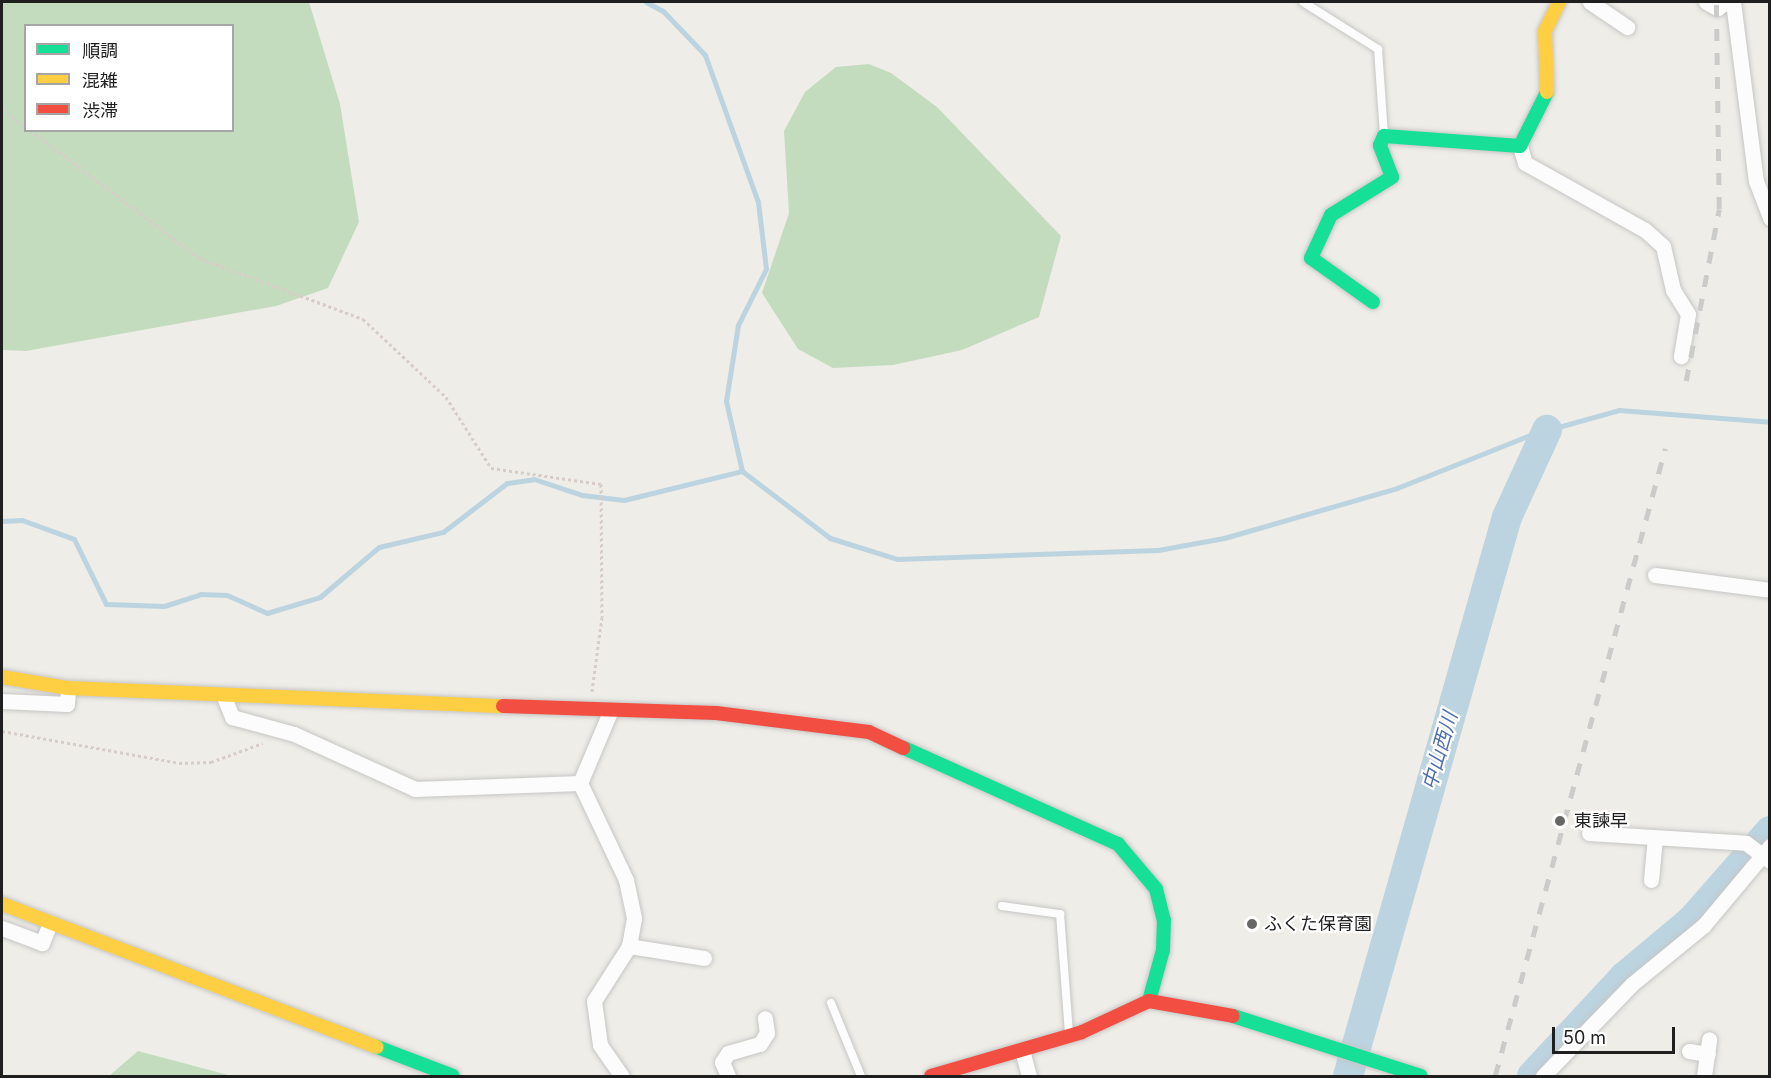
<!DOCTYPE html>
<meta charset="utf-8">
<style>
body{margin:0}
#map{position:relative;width:1771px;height:1078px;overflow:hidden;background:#eeede8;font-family:Inter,"Noto Sans JP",sans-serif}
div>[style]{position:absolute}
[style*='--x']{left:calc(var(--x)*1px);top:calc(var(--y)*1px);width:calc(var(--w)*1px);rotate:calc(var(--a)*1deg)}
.forest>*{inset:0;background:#c4dcbe}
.stream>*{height:5px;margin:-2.5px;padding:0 2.5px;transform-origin:2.5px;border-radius:2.5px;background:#bcd3e0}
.river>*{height:30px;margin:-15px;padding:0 15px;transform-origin:15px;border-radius:15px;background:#bcd3e0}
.path>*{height:3px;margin-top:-1.5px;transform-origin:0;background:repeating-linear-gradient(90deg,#d7ccc8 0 3px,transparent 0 6px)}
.roads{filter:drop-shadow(0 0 2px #c6c6c4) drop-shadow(0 0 2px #c6c6c4)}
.lane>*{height:8px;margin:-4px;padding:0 4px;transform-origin:4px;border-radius:4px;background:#fcfcfc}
.street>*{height:15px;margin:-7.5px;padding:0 7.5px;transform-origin:7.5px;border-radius:7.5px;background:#fcfcfc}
.fast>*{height:14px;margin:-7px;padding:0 7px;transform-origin:7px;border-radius:7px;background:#16e098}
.slow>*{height:14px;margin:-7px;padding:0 7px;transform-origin:7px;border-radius:7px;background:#ffcf43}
.jam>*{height:14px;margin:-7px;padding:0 7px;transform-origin:7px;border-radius:7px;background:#f24e42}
.rail>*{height:4.5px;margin-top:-2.25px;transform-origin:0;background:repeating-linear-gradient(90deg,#cbcbca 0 12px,transparent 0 24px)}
.dots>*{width:16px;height:16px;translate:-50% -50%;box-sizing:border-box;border:3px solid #fff;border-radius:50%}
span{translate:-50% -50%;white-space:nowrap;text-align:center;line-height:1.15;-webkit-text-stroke:4.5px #fff;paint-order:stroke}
.poi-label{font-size:18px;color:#1f1f1f}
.left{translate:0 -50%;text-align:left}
.water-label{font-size:20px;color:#4c6eaf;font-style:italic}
.frame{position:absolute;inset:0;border:3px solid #1f1f1f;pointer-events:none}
.legend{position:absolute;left:24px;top:24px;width:210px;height:108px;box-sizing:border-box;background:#fff;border:2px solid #a5a5a5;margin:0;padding:8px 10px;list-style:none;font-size:18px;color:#1f1f1f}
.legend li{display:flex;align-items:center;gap:12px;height:30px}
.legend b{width:30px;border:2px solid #a5a5a5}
.scale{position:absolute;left:1552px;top:1027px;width:123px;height:27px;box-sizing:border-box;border:3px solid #1f1f1f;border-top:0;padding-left:8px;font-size:18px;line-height:21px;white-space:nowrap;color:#1f1f1f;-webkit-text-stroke:4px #fff;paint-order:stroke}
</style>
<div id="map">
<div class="forest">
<div style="clip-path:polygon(evenodd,2px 2px,309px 2px,340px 104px,359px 222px,328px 288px,276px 306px,26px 351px,2px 350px,2px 2px,26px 26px,232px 26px,232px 130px,26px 130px,26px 26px)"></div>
<div style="clip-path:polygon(869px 64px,891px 73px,937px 107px,1061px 236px,1039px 317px,962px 350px,893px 365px,833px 368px,798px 349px,762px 293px,789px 213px,784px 131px,805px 92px,836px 67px)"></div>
<div style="clip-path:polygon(138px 1051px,228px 1075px,234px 1076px,109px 1076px)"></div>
</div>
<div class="stream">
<div style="--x:646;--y:2;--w:19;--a:28"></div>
<div style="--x:663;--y:11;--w:61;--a:46.3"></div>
<div style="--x:705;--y:55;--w:156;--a:70.2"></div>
<div style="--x:758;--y:202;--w:67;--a:83.2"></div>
<div style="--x:766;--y:269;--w:63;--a:116.6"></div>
<div style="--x:738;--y:325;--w:77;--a:99"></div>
<div style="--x:726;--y:401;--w:72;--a:77.1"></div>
<div style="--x:742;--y:471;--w:111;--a:37.3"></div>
<div style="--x:830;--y:538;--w:70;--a:17.4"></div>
<div style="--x:897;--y:559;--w:261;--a:-2"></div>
<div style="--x:1158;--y:550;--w:67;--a:-10.3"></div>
<div style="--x:1224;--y:538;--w:180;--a:-16.1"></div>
<div style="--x:1397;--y:488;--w:146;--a:-21.7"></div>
<div style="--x:1533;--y:434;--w:89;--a:-15.6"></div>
<div style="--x:1619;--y:410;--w:151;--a:4.5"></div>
<div style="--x:2;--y:521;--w:20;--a:-3"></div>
<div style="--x:22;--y:520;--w:55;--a:20.1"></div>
<div style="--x:74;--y:539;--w:72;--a:63.8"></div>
<div style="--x:106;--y:604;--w:58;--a:2"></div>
<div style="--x:164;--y:606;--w:38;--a:-18"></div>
<div style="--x:200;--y:594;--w:27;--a:2"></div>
<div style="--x:227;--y:595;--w:44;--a:24.2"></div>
<div style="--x:267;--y:613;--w:55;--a:-16.8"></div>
<div style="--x:320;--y:597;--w:77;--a:-40.3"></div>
<div style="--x:379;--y:547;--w:66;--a:-13.2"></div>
<div style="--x:443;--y:532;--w:81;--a:-37.4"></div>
<div style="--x:507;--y:483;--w:27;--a:-8"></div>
<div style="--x:534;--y:479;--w:51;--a:18.4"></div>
<div style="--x:582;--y:495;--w:42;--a:6.8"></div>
<div style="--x:624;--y:500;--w:122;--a:-13.8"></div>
</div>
<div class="river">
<div style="--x:1348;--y:1076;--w:581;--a:-74.12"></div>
<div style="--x:1507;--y:517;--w:96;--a:-65.3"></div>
<div style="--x:1532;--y:1076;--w:135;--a:-47.1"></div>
<div style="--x:1624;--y:977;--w:90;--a:-40"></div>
<div style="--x:1693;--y:919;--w:117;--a:-48.8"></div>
</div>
<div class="path">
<div style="--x:2;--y:110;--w:29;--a:35"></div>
<div style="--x:30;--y:130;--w:212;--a:37.1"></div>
<div style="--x:199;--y:258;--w:175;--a:20.4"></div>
<div style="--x:363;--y:319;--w:114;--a:43.2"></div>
<div style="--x:446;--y:397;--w:84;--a:57.6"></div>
<div style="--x:491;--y:468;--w:111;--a:8.3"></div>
<div style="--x:601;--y:484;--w:133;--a:89.6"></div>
<div style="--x:602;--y:617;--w:75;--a:97.7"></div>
<div style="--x:2;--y:731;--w:180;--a:10.2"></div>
<div style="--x:179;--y:763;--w:32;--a:-2"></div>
<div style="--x:211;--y:762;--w:55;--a:-20.1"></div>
</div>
<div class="roads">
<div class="lane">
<div style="--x:1303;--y:2;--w:89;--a:32.1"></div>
<div style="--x:1378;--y:49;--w:86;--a:86"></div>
<div style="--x:1002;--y:906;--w:59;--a:7.9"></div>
<div style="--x:1060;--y:914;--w:120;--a:85.7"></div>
<div style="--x:831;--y:1003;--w:79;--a:67.7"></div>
</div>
<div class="street">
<div style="--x:1590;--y:2;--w:45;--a:34"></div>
<div style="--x:1706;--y:2;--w:13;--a:29"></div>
<div style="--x:1717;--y:8;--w:12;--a:-31"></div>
<div style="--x:1733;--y:2;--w:180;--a:82.7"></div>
<div style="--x:1756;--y:181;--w:40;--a:69"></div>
<div style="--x:1520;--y:146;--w:18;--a:74"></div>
<div style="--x:1525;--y:163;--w:137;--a:29.2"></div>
<div style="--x:1645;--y:230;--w:24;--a:42"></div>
<div style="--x:1663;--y:246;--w:45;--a:77.2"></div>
<div style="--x:1673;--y:290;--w:28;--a:58"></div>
<div style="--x:1688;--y:314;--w:43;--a:99.5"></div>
<div style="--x:1655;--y:575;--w:116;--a:7.4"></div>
<div style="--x:224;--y:697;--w:22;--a:68"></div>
<div style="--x:232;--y:717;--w:64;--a:15.3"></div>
<div style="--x:294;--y:734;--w:133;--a:24.4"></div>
<div style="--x:415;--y:789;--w:165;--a:-2.1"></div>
<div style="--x:580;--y:783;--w:77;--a:-67.1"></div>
<div style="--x:2;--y:701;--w:65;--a:2.6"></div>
<div style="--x:67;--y:704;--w:16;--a:-86"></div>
<div style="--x:580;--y:783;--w:107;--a:64.6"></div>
<div style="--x:626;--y:880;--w:39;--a:78"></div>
<div style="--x:634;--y:918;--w:28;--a:100"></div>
<div style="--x:629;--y:946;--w:65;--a:122.5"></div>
<div style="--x:594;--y:1001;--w:44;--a:82.2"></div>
<div style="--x:600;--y:1045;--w:38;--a:55"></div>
<div style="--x:1589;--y:833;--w:157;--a:3.6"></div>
<div style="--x:1746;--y:843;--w:30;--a:37"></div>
<div style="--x:1651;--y:880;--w:43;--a:-84.7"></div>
<div style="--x:2;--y:928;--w:43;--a:20.6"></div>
<div style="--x:42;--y:943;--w:22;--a:-68"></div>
<div style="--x:629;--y:946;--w:76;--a:9.1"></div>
<div style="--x:1022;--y:1050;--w:27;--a:75"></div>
<div style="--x:1689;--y:1051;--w:19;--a:9"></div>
<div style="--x:728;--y:1076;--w:15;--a:-113"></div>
<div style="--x:722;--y:1062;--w:11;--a:-56"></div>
<div style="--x:728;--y:1053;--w:33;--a:-16"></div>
<div style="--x:760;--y:1044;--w:13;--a:-58"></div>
<div style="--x:767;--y:1033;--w:15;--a:-98"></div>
<div style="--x:1543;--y:1076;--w:128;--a:-45.9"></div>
<div style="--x:1632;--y:984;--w:93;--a:-39.3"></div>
<div style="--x:1704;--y:925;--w:103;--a:-50.1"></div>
<div style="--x:1704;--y:1076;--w:37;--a:-82"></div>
</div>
<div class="fast">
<div style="--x:1373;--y:302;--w:76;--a:-144.6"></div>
<div style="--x:1311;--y:258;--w:47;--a:-65.1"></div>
<div style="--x:1331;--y:215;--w:72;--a:-31.9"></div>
<div style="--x:1392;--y:177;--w:34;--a:-111"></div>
<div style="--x:1380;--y:145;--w:10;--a:-66"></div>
<div style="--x:1384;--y:136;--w:136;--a:4.2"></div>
<div style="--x:1520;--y:146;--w:60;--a:-63.4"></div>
<div style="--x:904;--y:748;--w:235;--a:24.2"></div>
<div style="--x:1118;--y:844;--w:59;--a:49.8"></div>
<div style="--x:1156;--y:889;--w:32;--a:76"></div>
<div style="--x:1164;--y:920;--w:30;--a:92"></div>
<div style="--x:1163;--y:950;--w:53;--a:105.4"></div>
<div style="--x:1233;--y:1016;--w:197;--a:17.7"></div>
<div style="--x:377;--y:1047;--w:81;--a:20.9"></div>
</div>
<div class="slow">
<div style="--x:1547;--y:92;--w:61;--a:-91.9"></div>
<div style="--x:1545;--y:31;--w:32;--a:-64"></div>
<div style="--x:2;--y:677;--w:67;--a:9.5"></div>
<div style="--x:68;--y:688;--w:435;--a:2.4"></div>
<div style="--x:2;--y:904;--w:401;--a:20.9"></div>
</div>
<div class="jam">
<div style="--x:503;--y:706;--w:213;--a:1.9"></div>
<div style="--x:716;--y:713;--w:154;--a:7.1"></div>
<div style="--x:869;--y:732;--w:38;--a:25"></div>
<div style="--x:931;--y:1076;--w:157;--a:-16.2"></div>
<div style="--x:1082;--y:1032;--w:74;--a:-24.8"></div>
<div style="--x:1149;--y:1001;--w:85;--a:10.1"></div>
</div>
</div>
<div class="rail">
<div style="--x:1686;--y:381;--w:175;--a:-79.1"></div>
<div style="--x:1719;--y:209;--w:207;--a:-90.8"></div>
<div style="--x:1495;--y:1076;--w:650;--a:-74.83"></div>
</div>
<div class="dots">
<div style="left:1560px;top:821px;background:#676765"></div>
<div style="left:1252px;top:924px;background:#676765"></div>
</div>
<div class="poi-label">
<span class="left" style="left:1574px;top:821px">東諫早</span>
<span class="left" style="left:1264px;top:924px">ふくた保育園</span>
</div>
<div class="water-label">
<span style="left:1440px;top:751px;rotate:-74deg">中山西川</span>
</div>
<div class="frame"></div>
<ul class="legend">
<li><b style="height:8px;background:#16e098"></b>順調</li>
<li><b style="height:8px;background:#ffcf43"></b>混雑</li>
<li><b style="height:8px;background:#f24e42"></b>渋滞</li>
</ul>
<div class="scale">50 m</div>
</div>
